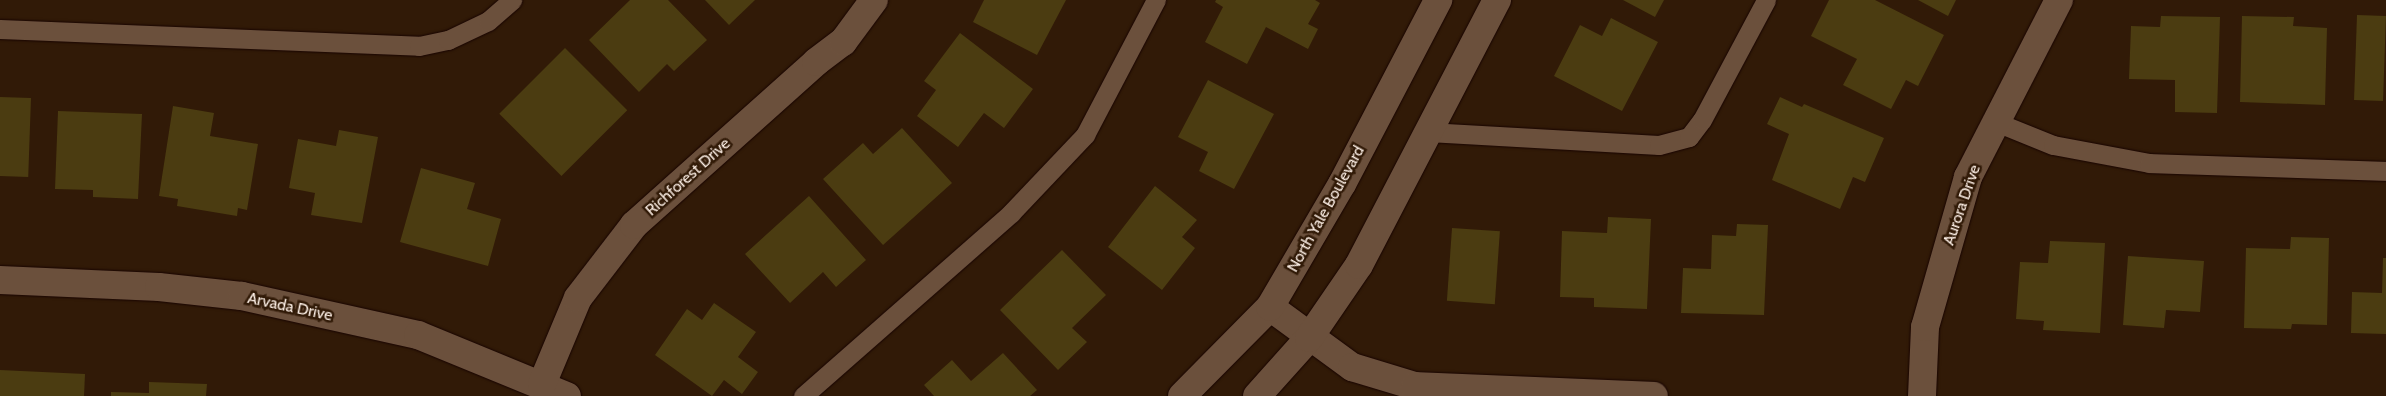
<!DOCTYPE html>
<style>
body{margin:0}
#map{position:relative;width:2386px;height:396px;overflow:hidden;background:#311a07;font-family:Cabin,sans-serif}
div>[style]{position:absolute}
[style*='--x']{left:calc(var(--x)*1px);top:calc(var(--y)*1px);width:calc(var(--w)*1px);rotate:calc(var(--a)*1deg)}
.building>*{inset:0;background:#4b3c11;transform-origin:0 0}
.roads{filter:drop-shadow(0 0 1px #180400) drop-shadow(0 0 1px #180400)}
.lane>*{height:19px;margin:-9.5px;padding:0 9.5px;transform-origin:9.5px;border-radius:9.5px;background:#6b503c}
.street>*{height:28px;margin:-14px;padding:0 14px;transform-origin:14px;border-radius:14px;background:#6b503c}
.secondary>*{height:28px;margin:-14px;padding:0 14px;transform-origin:14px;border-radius:14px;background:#6b503c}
span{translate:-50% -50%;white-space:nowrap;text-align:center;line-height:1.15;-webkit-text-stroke:5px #311a07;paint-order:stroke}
.street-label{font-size:16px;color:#fdf0e7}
</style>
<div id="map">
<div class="building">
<div style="clip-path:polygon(630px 0,668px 0,707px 40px,674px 71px,667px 64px,639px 92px,589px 40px)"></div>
<div style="clip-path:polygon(705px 0,755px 0,729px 25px)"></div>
<div style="clip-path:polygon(984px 0,1066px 0,1037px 55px,973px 22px)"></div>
<div style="clip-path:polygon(1216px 0,1315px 0,1320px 3px,1308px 24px,1318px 29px,1308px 49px,1266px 27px,1247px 64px,1205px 42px,1223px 7px,1215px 2px)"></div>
<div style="clip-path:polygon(1623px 0,1664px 0,1655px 17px)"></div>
<div style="clip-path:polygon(1829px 0,1875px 0,1944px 35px,1918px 86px,1906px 80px,1891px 109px,1843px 85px,1857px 59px,1811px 36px)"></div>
<div style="clip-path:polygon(1918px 0,1956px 0,1948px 16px)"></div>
<div style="left:2357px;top:15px;width:29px;height:85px;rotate:2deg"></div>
<div style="clip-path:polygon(2161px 16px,2220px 17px,2217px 113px,2175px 112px,2175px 80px,2129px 79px,2131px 26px,2160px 27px)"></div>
<div style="clip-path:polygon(2242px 16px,2294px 17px,2293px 26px,2327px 28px,2325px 105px,2240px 102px)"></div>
<div style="clip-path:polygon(1611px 18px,1658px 42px,1622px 111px,1554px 76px,1580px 25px,1602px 36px)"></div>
<div style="clip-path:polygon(960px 33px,1033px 89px,1004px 128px,984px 113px,958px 147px,917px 116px,936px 90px,924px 81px)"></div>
<div style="left:565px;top:48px;width:88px;height:93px;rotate:45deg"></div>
<div style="clip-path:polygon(1208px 80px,1274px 114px,1234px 189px,1199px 171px,1208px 152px,1178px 137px)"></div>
<div style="left:0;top:97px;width:31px;height:79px;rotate:2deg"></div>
<div style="clip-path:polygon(1780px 97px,1802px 107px,1804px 104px,1884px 138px,1865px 182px,1853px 177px,1840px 209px,1772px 180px,1789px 134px,1767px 124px)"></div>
<div style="clip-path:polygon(173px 106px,214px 113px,210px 136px,258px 144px,247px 210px,238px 208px,237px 216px,177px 206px,178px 199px,159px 196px)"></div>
<div style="clip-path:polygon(58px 111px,142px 114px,138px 199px,93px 197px,93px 190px,55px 189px)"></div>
<div style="clip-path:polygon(902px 128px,952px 183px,883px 245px,823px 179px,863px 143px,873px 154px)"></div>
<div style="clip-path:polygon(339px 130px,378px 137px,362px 223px,311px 215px,315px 193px,289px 188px,298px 139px,336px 146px)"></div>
<div style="clip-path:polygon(421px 168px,475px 183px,467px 209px,501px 219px,488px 266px,400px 242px)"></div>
<div style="clip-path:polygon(1155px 186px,1197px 220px,1182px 237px,1195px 248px,1162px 290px,1108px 247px)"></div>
<div style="clip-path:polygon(809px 196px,866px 260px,836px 287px,823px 272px,790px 303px,745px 254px)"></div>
<div style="clip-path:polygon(1608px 217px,1651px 219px,1647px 309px,1594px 307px,1594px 298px,1560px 297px,1562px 231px,1607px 233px)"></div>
<div style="clip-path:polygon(1737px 224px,1768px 225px,1764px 315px,1681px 313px,1683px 268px,1711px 269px,1712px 235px,1736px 236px)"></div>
<div style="left:1452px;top:228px;width:48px;height:73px;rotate:4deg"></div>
<div style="clip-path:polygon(2291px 237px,2329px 238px,2327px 325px,2292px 324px,2291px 329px,2244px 328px,2246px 248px,2290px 249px)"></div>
<div style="clip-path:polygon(2050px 241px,2105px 243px,2100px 333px,2043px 330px,2044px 321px,2016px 319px,2020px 262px,2048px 263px)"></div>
<div style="clip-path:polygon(1062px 250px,1106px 295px,1072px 328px,1087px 342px,1058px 370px,1000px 310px)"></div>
<div style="clip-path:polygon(2128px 256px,2204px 261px,2200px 312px,2166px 310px,2164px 328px,2123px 325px)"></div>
<div style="clip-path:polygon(2383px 258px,2386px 258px,2386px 334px,2351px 333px,2352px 292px,2382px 293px)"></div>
<div style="clip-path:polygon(714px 303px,756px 332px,738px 357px,758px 372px,742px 394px,724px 380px,712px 396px,655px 355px,687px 309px,702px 320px)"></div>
<div style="clip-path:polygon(1003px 353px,1037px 390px,1030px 396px,934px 396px,924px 385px,952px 360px,971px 381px)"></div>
<div style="clip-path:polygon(0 370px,85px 374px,84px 396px,0 396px)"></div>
<div style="clip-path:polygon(149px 382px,207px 384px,206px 396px,111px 396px,111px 392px,149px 393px)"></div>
</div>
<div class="roads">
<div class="lane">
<div style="--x:0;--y:29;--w:419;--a:2.3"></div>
<div style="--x:419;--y:46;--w:30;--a:-12"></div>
<div style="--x:448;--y:40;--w:44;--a:-25.4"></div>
<div style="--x:488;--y:21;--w:32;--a:-41"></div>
<div style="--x:1996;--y:122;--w:61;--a:22"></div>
<div style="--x:2053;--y:145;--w:98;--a:10.6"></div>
<div style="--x:2149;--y:163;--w:237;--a:1.9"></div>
<div style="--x:1428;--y:132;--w:231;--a:3.2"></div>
<div style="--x:1659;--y:145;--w:31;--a:-15"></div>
<div style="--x:1689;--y:137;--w:21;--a:-53"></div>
<div style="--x:1702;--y:120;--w:136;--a:-61.9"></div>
<div style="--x:803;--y:396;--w:277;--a:-41.3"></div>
<div style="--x:1011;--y:213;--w:108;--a:-46.5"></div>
<div style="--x:1085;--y:135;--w:153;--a:-62.3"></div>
</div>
<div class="street">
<div style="--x:0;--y:280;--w:159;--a:2.5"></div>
<div style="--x:159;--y:287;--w:83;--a:6.2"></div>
<div style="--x:242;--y:296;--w:180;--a:12.5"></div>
<div style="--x:418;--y:335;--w:161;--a:22.3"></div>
<div style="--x:1270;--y:307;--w:102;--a:36.2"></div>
<div style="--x:1352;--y:367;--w:66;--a:16.8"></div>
<div style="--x:1415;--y:386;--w:239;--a:2.4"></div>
<div style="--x:542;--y:384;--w:93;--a:-67.3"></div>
<div style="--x:578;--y:298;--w:92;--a:-52.5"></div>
<div style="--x:634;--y:225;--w:244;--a:-41.8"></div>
<div style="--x:816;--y:62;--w:34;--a:-37"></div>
<div style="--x:843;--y:42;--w:52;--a:-53.6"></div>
<div style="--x:1922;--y:396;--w:69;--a:-87.5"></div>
<div style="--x:1925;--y:327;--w:156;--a:-74"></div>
<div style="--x:1968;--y:177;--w:199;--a:-62.8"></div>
</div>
<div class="secondary">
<div style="--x:1182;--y:396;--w:125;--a:-45.3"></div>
<div style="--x:1270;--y:307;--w:143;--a:-59.7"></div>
<div style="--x:1342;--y:184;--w:208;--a:-62.4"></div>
<div style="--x:1257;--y:396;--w:78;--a:-48.1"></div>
<div style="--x:1309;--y:338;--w:88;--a:-55.6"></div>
<div style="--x:1359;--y:265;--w:299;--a:-62.5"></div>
</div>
</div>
<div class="street-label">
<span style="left:688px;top:177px;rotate:-42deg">Richforest Drive</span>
<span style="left:1962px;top:205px;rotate:-71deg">Aurora Drive</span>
<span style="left:1326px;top:209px;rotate:-61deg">North Yale Boulevard</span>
<span style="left:290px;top:307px;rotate:12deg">Arvada Drive</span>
</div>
</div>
